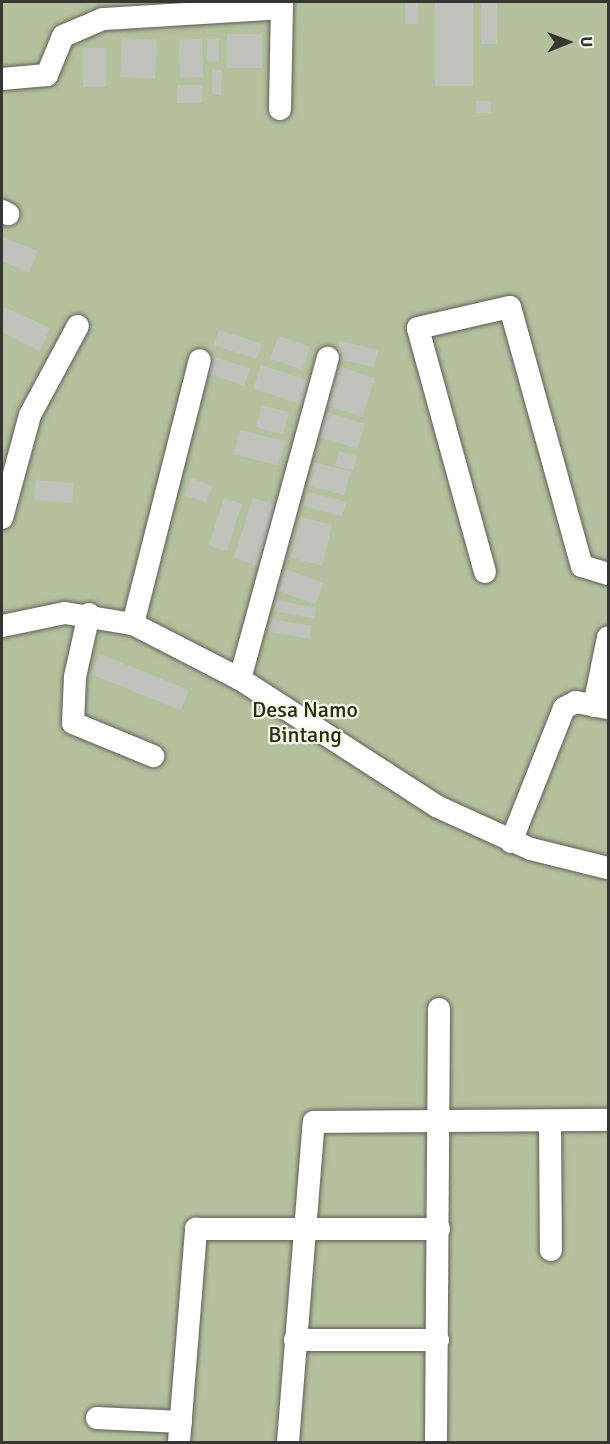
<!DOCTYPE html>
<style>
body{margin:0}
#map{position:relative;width:610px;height:1444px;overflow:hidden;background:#e6e9e1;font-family:Signika,sans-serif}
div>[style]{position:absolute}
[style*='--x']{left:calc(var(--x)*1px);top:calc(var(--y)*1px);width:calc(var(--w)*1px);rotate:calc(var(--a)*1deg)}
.green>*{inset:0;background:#b5c09d;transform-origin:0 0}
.building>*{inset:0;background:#c0c3bb;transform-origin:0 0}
.roads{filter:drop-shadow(0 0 2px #5d5f58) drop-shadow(0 0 2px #5d5f58)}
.street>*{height:22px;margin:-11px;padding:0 11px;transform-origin:11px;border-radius:11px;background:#fff}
span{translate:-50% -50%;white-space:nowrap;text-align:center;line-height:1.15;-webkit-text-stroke:4.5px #f4f6ee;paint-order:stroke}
.park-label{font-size:22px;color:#262f03}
.frame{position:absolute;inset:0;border:3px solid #363733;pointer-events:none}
.north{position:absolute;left:538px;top:12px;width:60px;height:60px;-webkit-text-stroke:4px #f4f6ee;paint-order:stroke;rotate:89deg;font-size:16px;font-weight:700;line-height:24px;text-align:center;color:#363733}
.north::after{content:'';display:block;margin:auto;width:21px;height:27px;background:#363733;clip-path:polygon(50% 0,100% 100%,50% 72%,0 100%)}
</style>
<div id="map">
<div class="green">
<div style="left:2px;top:2px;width:606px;height:1440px"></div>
</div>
<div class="building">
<div style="left:405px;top:2px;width:13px;height:22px"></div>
<div style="left:435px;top:2px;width:38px;height:84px"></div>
<div style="left:481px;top:2px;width:16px;height:42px"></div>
<div style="left:227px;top:34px;width:35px;height:34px"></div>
<div style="left:122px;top:38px;width:35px;height:39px;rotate:3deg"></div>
<div style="left:202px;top:39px;width:38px;height:23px;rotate:88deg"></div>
<div style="left:207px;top:39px;width:12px;height:22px"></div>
<div style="left:83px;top:48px;width:23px;height:39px"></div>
<div style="clip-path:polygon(212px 69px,222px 70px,221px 95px,212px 94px)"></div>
<div style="left:177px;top:85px;width:25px;height:18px"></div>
<div style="left:476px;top:101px;width:15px;height:12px"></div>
<div style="clip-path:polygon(2px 237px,38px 251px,29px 273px,2px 261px)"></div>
<div style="clip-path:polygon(4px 307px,50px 328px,40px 351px,2px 332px)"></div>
<div style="left:219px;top:330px;width:45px;height:16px;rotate:18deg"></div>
<div style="left:278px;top:336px;width:34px;height:24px;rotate:19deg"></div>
<div style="left:340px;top:341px;width:39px;height:18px;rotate:13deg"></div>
<div style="left:213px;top:356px;width:39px;height:18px;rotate:19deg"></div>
<div style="left:261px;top:365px;width:51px;height:25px;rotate:18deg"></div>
<div style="left:335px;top:365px;width:42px;height:41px;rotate:18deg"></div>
<div style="left:262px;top:405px;width:28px;height:23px;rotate:15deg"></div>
<div style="left:326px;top:412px;width:41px;height:26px;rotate:17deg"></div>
<div style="left:240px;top:430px;width:46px;height:25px;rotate:14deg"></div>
<div style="left:339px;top:451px;width:19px;height:15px;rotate:16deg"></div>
<div style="left:314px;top:462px;width:38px;height:24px;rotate:15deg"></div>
<div style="left:191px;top:478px;width:23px;height:18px;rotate:20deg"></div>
<div style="left:36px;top:480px;width:38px;height:20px;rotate:5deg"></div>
<div style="left:307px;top:492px;width:40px;height:15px;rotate:14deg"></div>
<div style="left:224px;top:498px;width:19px;height:50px;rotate:18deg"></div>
<div style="left:253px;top:498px;width:25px;height:63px;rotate:18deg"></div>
<div style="left:301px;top:517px;width:32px;height:42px;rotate:14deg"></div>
<div style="left:286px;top:569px;width:40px;height:23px;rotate:21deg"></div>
<div style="left:276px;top:600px;width:41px;height:11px;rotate:11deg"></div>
<div style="left:272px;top:619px;width:40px;height:13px;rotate:10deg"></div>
<div style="left:100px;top:654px;width:96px;height:22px;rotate:22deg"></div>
</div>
<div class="roads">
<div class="street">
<div style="--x:2;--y:79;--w:45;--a:-5.1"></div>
<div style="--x:47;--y:75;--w:42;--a:-67.7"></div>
<div style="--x:63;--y:36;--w:43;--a:-23"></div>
<div style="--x:103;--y:19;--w:178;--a:-3.5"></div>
<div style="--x:280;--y:109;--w:107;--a:-88.9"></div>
<div style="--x:2;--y:211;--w:7;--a:27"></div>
<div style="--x:2;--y:518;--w:107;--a:-74.8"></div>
<div style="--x:30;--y:415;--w:101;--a:-61.7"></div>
<div style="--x:485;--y:572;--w:253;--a:-105.4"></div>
<div style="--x:418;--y:328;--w:94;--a:-12.9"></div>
<div style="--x:510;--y:307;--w:269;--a:74.5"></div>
<div style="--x:582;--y:566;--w:27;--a:17"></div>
<div style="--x:89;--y:614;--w:65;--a:102.5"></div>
<div style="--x:75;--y:677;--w:46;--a:92.5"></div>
<div style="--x:73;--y:723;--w:87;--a:22.4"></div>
<div style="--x:133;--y:624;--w:272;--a:-75.8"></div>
<div style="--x:2;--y:626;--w:64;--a:-11.7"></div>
<div style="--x:65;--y:613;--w:69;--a:9.2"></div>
<div style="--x:133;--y:624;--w:120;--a:27.2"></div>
<div style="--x:240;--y:679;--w:234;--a:32.9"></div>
<div style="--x:436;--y:806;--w:104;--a:24.4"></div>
<div style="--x:531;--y:849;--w:79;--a:13.9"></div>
<div style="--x:240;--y:679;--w:333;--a:-74.7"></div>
<div style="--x:594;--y:706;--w:70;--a:-78.5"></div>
<div style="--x:511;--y:842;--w:144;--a:-68.4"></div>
<div style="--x:564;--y:708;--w:13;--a:-27"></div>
<div style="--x:576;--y:702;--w:33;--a:11"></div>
<div style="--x:550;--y:1121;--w:129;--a:89.6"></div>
<div style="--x:295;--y:1340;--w:143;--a:0"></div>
<div style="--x:97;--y:1418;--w:84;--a:2.7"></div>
<div style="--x:179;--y:1442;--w:214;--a:-85.4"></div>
<div style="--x:196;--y:1229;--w:243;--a:0"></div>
<div style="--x:288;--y:1442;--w:321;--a:-85.4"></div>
<div style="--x:314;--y:1122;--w:294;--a:-0.4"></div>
<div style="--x:436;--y:1442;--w:433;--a:-89.6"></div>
</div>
</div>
<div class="park-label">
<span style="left:305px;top:722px">Desa Namo<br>Bintang</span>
</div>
<div class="frame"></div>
<div class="north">U</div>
</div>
